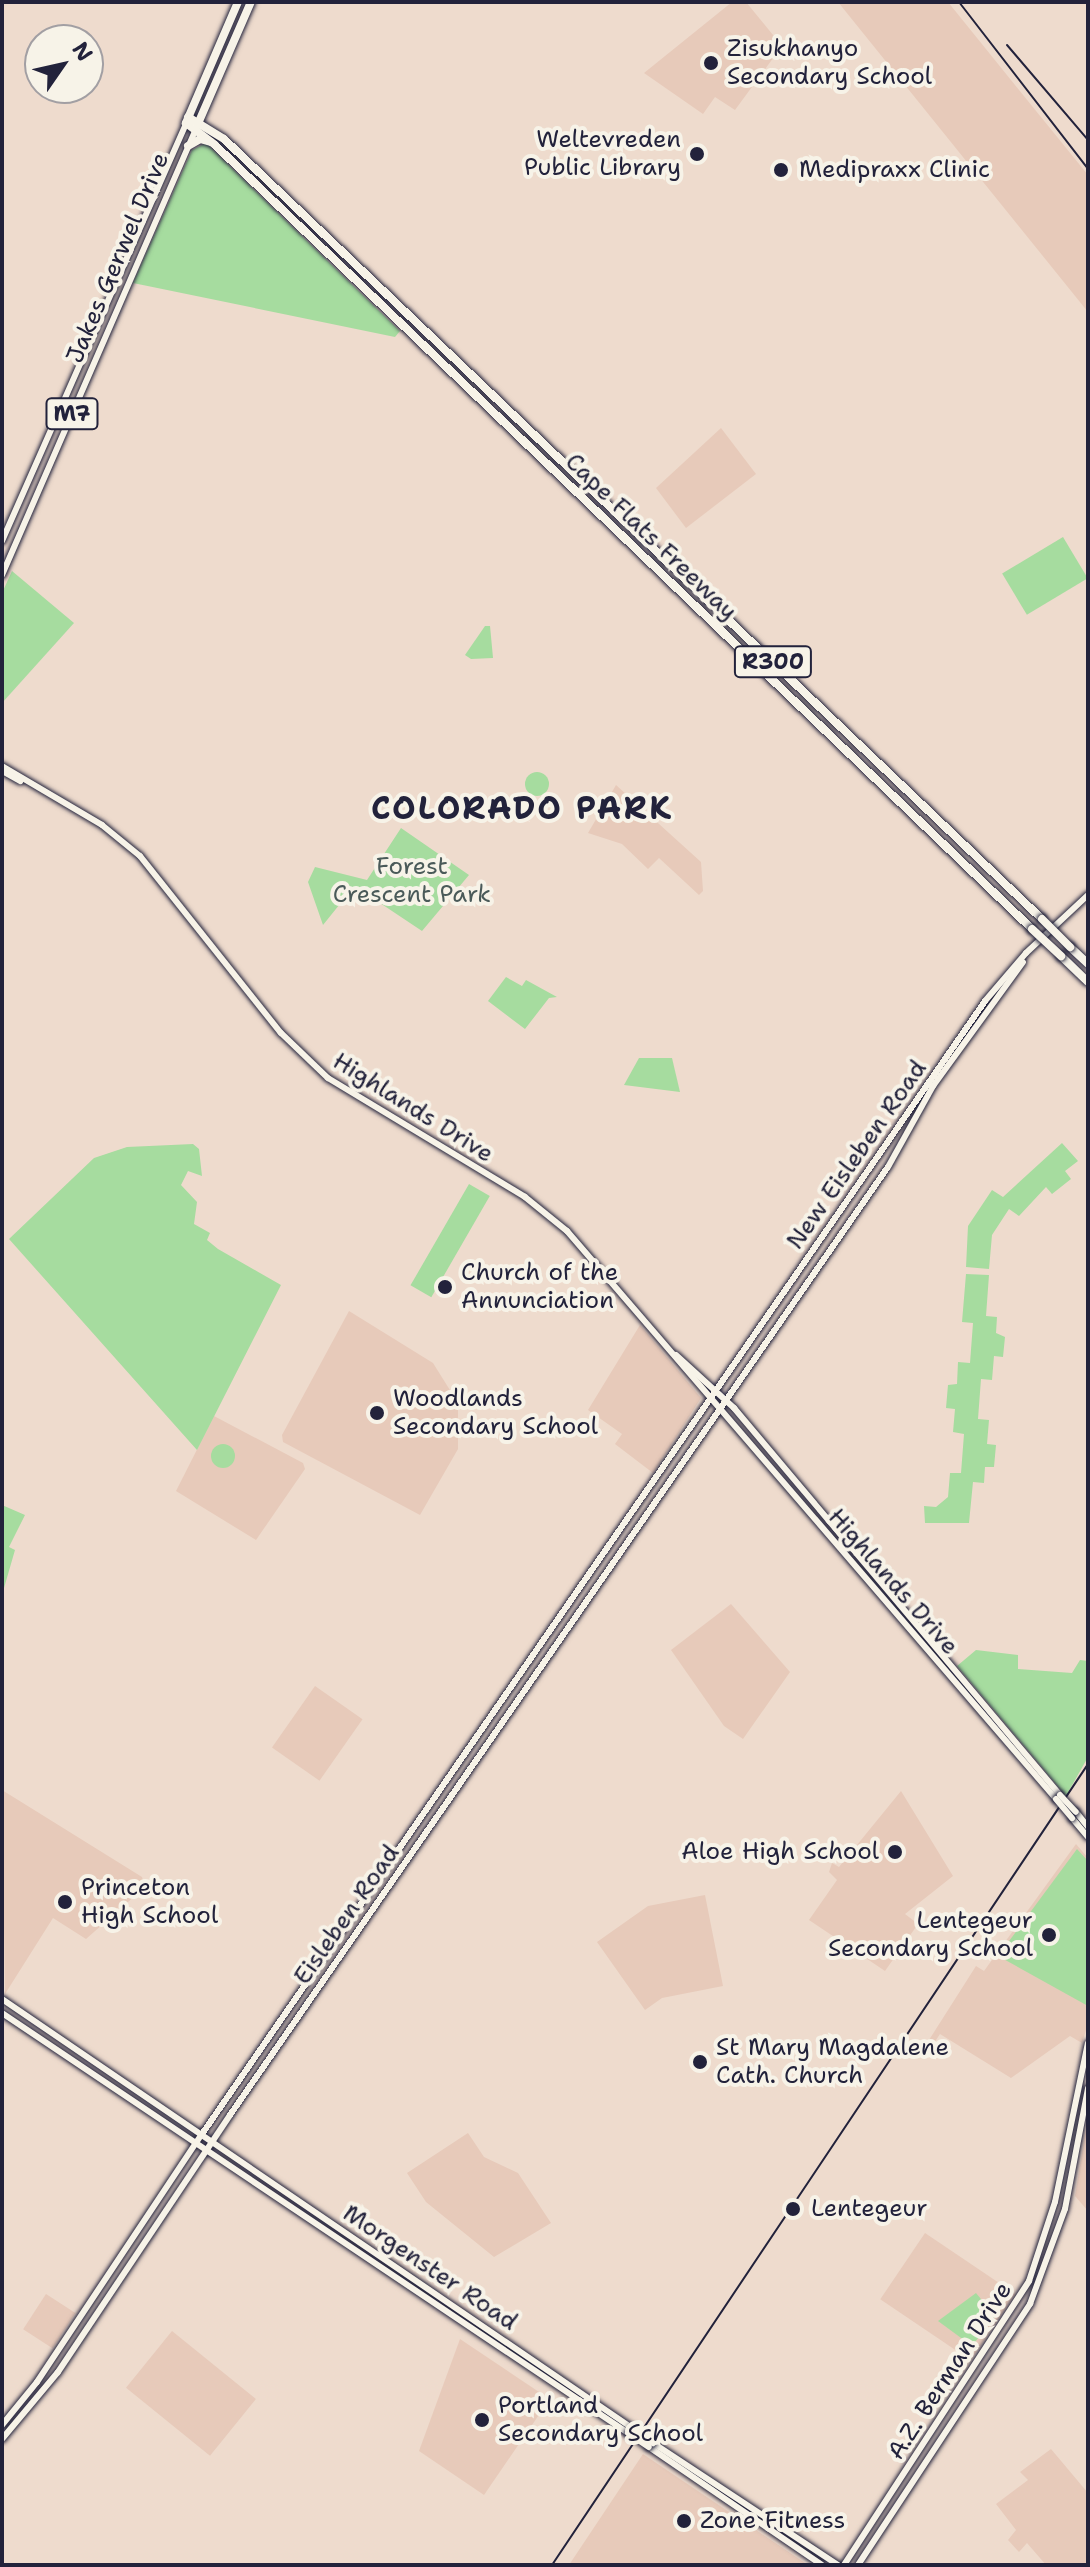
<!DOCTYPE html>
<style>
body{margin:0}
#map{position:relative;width:1090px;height:2567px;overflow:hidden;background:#eedbcd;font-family:"Shantell Sans",sans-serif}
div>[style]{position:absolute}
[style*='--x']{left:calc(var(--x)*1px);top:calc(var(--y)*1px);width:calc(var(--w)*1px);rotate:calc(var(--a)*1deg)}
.built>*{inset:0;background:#e7caba;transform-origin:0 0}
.green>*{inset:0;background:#a6dc9f;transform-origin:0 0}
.round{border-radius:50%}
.roads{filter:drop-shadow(0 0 2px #22223b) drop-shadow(0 0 2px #22223b)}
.major>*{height:6px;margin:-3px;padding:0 3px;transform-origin:3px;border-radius:3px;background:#f7f3e8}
.highway>*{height:8px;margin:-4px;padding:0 4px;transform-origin:4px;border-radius:4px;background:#f7f3e8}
.rail>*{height:2px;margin:-1px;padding:0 1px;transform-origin:1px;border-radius:1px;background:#22223b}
.bridges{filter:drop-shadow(0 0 2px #22223b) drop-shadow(0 0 2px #22223b)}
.major-bridge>*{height:6px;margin:-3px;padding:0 3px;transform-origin:3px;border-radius:3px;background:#f7f3e8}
.highway-bridge>*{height:8px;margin:-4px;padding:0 4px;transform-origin:4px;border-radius:4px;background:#f7f3e8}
.dots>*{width:22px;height:22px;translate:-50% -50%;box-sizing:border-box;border:4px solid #f7f3e8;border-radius:50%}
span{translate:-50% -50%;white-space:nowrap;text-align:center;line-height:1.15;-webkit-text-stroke:8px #f7f3e8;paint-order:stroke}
.shield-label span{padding:2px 6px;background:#f7f3e8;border:2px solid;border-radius:6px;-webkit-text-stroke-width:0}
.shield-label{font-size:22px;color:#22223b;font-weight:700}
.poi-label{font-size:24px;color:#22223b}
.left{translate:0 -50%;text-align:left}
.right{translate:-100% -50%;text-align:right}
.street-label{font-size:24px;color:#22223b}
.park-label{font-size:24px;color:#4a5a59}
.district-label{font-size:32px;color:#22223b;font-weight:700;letter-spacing:2px}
.frame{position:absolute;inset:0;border:4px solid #22223b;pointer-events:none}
.north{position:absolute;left:24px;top:24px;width:80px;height:80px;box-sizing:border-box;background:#f7f3e8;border:2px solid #a29fa3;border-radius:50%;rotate:56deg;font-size:22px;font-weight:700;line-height:32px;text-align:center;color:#22223b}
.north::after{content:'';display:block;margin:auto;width:28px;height:36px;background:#22223b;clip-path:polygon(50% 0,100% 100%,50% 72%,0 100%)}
</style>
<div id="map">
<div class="built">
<div style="clip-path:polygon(732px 2px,746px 2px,782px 46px,735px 110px,715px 97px,703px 114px,644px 73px)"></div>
<div style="clip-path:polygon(838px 2px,948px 2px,1032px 106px,1088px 175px,1088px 312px)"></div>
<div style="clip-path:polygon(721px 428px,756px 474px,686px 528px,656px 488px)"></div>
<div style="clip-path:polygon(616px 785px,701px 862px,703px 891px,699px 895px,659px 858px,648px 869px,622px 844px,588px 833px)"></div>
<div style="clip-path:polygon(349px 1311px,433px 1363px,458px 1403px,458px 1449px,420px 1515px,283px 1442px,282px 1435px)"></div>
<div style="clip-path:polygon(640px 1325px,701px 1398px,653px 1473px,615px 1444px,622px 1434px,588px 1410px)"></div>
<div style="clip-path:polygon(214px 1416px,303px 1463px,305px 1469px,256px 1540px,176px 1491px)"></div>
<div style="clip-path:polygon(731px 1604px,790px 1672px,743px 1739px,724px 1726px,671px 1650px)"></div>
<div style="left:315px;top:1686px;width:58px;height:75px;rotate:35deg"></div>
<div style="clip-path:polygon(2px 1790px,142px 1877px,145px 1887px,86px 1939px,53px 1918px,5px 1994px)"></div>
<div style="clip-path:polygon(901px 1791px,953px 1876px,905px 1914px,918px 1924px,885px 1971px,809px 1920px,837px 1880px,829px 1872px,832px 1863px,839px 1867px)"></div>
<div style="clip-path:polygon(1076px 1844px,1088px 1858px,1088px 2024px,1082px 2043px,1070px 2036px,1011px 2078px,940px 2034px,934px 2043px,929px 2040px,976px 1966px,984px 1971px)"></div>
<div style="clip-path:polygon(705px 1895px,723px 1986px,662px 1998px,645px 2010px,597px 1942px,648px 1906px)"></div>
<div style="clip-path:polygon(1088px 2116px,1088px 2211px,1075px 2196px)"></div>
<div style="clip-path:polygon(468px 2133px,484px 2157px,518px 2173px,551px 2223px,494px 2257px,426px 2202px,407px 2173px)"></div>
<div style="left:925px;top:2233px;width:109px;height:80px;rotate:34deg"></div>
<div style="left:46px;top:2294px;width:35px;height:42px;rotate:33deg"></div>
<div style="left:172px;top:2331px;width:108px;height:73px;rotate:39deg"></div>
<div style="clip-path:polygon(460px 2339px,542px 2394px,545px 2406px,484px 2495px,419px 2451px)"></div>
<div style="clip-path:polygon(1051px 2449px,1088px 2493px,1088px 2565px,1046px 2565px,1027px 2543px,1019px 2552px,1008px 2540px,1016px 2530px,996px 2504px,1028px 2480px,1020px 2472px)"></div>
<div style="clip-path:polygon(643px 2454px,808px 2565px,569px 2565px)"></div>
</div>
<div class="green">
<div style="clip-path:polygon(206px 143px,400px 331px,395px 337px,133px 283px,192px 150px)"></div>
<div style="left:1063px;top:537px;width:48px;height:71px;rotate:59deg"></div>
<div style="clip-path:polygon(12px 571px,74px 623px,2px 703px,2px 593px)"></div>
<div style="clip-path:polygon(485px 626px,490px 626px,493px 658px,471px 659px,465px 655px)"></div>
<div class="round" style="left:525px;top:772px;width:24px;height:24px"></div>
<div style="clip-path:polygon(401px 828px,469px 875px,422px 931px,359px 889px,348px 894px,323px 925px,308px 882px,315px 867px,367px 880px)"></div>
<div style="clip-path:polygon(506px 977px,522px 986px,526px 980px,557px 997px,549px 998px,525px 1029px,488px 1001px)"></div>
<div style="clip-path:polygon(639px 1058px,672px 1058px,680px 1092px,624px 1085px)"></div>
<div style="clip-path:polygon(1062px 1143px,1078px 1161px,1065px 1171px,1071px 1179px,1052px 1194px,1046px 1187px,1019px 1216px,1009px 1209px,992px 1235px,989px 1269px,966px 1267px,968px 1226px,992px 1190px,1003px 1197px)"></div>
<div style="clip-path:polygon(193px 1144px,199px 1149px,202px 1176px,188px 1171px,181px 1185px,197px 1202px,194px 1224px,210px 1233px,207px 1240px,218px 1249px,281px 1285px,197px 1450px,9px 1239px,94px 1158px,127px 1147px)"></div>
<div style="left:469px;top:1184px;width:24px;height:117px;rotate:30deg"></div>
<div style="clip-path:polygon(966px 1274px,989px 1275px,986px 1316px,997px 1317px,996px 1333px,1005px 1337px,1003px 1357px,994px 1356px,992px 1380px,981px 1379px,978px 1419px,989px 1420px,987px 1444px,996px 1445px,994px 1467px,985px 1467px,984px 1483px,973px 1482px,969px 1523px,925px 1523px,924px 1506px,936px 1507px,948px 1497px,950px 1473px,961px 1473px,964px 1434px,953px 1432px,955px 1409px,946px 1408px,948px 1385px,957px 1384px,958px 1362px,970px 1363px,973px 1323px,962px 1322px)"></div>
<div class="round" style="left:211px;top:1444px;width:24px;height:24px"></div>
<div style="clip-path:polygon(2px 1505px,25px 1515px,9px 1547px,15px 1550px,2px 1595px)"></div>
<div style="clip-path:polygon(976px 1650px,1018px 1655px,1018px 1669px,1072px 1673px,1080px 1660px,1088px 1661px,1088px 1757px,1066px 1796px,957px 1666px)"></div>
<div style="clip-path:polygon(1077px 1849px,1088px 1861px,1088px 2006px,998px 1956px)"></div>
<div style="clip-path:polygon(976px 2293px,995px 2316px,972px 2346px,938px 2321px)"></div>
</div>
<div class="roads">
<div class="major">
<div style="--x:2;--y:541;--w:457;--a:-66.2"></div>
<div style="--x:2;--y:575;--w:487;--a:-66.5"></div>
<div style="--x:2;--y:766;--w:116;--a:30.5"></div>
<div style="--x:102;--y:825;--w:49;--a:39.2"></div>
<div style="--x:140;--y:856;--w:226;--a:51.5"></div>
<div style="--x:281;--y:1033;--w:65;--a:43.8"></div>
<div style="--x:328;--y:1078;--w:230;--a:31.1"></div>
<div style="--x:525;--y:1197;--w:54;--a:39"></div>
<div style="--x:567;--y:1231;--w:749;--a:49.27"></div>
<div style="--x:2;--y:771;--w:21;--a:29"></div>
<div style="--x:676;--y:1355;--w:79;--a:42.4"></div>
<div style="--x:734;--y:1408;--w:506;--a:49.89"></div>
<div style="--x:1076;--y:1812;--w:19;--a:51"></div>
<div style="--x:1072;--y:1818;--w:25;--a:50"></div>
<div style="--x:2;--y:1999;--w:762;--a:34.25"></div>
<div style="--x:2;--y:2013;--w:754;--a:33.86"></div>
<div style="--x:2;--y:2425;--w:55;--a:-50.9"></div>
<div style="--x:37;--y:2382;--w:298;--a:-56.4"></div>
<div style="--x:202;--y:2134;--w:1377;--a:-55.35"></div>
<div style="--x:985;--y:1001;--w:63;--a:-49.5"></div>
<div style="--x:1026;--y:953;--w:85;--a:-43.1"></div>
<div style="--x:2;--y:2439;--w:87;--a:-50.1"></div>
<div style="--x:58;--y:2372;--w:309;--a:-56.2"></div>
<div style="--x:230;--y:2115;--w:1154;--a:-55.24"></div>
<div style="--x:888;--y:1167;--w:93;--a:-60.9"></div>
<div style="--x:933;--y:1086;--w:153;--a:-54"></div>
<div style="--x:653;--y:2443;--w:222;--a:33.4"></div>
<div style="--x:649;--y:2447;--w:209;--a:34.3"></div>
<div style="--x:844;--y:2565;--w:339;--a:-56.9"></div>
<div style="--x:1029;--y:2281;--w:83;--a:-71.8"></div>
<div style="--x:1055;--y:2202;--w:162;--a:-78.3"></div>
<div style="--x:858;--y:2565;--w:313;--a:-56.6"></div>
<div style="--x:1030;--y:2304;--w:101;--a:-69.8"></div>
<div style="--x:1065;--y:2209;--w:123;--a:-79.2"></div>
</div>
<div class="highway">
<div style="--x:238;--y:2;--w:132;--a:113.3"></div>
<div style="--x:186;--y:123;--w:36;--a:37"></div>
<div style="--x:215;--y:145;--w:1132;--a:43.82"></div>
<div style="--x:188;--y:117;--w:42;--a:31.4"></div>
<div style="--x:224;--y:139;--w:1130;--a:43.64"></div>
<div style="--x:197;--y:126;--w:135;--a:-66.5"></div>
<div style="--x:188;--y:146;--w:14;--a:-30"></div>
<div style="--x:200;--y:139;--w:11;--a:15"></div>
<div style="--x:1070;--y:947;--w:25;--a:43"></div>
<div style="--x:1061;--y:956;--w:37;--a:44"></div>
</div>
</div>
<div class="rail">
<div style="--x:959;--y:2;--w:211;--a:52.3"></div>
<div style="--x:1007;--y:45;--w:125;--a:49.5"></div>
<div style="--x:552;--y:2565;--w:964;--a:-56.21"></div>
</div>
<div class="bridges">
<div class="major-bridge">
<div style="--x:1060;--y:1795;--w:23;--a:47"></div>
<div style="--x:1056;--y:1799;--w:25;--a:50"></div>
<div style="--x:632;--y:2428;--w:26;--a:36"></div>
<div style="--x:628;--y:2433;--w:25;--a:34"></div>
</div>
<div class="highway-bridge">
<div style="--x:1042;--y:919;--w:40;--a:45"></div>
<div style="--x:1032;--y:929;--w:40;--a:43"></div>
</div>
</div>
<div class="dots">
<div style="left:711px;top:63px;background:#22223b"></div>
<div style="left:697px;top:154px;background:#22223b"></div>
<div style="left:781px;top:170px;background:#22223b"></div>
<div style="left:445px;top:1287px;background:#22223b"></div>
<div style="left:377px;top:1413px;background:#22223b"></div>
<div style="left:895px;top:1852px;background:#22223b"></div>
<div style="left:65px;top:1902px;background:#22223b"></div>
<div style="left:1049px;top:1935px;background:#22223b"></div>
<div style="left:700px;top:2062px;background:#22223b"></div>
<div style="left:793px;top:2209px;background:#22223b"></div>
<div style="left:482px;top:2420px;background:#22223b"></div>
<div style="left:684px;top:2521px;background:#22223b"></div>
</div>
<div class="shield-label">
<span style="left:72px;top:414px">M7</span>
<span style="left:773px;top:662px">R300</span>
</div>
<div class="poi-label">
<span class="left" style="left:727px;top:63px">Zisukhanyo<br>Secondary School</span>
<span class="right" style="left:681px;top:154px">Weltevreden<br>Public Library</span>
<span class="left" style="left:799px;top:170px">Medipraxx Clinic</span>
<span class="left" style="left:461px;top:1287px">Church of the<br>Annunciation</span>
<span class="left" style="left:393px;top:1413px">Woodlands<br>Secondary School</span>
<span class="right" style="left:879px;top:1852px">Aloe High School</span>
<span class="left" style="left:81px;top:1902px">Princeton<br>High School</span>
<span class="right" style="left:1033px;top:1935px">Lentegeur<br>Secondary School</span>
<span class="left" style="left:716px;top:2062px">St Mary Magdalene<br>Cath. Church</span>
<span class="left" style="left:811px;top:2209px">Lentegeur</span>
<span class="left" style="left:498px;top:2420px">Portland<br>Secondary School</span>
<span class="left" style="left:700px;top:2521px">Zone Fitness</span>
</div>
<div class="street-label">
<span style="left:118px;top:258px;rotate:-67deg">Jakes Gerwel Drive</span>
<span style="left:651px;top:537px;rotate:44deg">Cape Flats Freeway</span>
<span style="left:413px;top:1108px;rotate:32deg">Highlands Drive</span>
<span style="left:857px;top:1155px;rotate:-55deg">New Eisleben Road</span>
<span style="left:893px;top:1582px;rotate:49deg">Highlands Drive</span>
<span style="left:347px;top:1915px;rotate:-55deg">Eisleben Road</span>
<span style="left:430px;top:2268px;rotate:34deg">Morgenster Road</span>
<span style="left:950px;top:2371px;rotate:-57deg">A.Z. Berman Drive</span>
</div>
<div class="park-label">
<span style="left:412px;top:881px">Forest<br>Crescent Park</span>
</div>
<div class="district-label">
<span style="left:522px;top:808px">COLORADO PARK</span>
</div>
<div class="frame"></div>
<div class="north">N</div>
</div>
